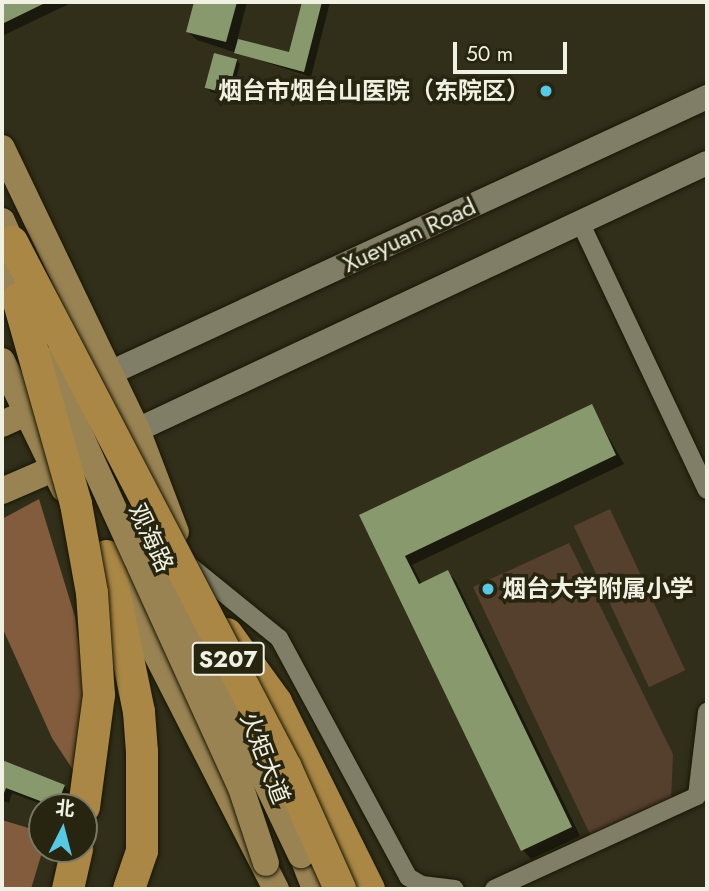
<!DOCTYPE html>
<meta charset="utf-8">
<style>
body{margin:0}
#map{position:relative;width:709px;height:891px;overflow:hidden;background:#312f1a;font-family:Jost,"Noto Sans SC",sans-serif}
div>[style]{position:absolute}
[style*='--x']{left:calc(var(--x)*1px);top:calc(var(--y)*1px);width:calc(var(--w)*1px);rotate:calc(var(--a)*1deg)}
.green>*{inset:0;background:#553f2d;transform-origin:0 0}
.forest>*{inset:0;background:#825c3d}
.shadow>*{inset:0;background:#0007}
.building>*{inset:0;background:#889a6d;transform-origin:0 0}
.roads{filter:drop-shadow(0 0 2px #191703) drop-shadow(0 0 2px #191703)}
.minor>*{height:18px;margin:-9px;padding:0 9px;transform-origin:9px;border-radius:9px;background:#807e67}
.secondary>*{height:24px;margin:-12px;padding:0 12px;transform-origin:12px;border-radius:12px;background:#807e67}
.primary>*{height:26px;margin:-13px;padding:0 13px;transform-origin:13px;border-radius:13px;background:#998353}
.motorway>*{height:32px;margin:-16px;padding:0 16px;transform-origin:16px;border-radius:16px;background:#aa8745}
.bridges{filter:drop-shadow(0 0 2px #191703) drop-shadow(0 0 2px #191703)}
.primary-bridge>*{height:26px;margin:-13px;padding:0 13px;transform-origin:13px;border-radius:13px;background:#998353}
.motorway-bridge>*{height:32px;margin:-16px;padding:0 16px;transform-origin:16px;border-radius:16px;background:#aa8745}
.dots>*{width:19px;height:19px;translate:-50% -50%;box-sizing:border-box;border:4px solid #272510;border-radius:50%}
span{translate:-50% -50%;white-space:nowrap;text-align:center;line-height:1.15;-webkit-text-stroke:7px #272510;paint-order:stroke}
.shield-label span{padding:2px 5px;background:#272510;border:2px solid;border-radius:5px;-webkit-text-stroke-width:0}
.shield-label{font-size:23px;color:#f1f1e3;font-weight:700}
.poi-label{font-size:24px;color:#f1f1e3;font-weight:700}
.right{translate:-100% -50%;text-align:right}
.left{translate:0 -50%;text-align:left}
.street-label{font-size:24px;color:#f1f1e3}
.frame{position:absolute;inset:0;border:4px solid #f1f1e3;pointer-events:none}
.north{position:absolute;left:28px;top:793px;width:70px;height:70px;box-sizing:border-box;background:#272510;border:2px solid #787764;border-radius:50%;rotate:6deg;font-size:19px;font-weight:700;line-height:28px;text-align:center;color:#f1f1e3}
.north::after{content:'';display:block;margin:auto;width:24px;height:32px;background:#57c9e2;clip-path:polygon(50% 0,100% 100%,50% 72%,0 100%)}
.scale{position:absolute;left:453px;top:42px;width:114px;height:32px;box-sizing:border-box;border:4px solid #f1f1e3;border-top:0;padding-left:9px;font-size:21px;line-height:24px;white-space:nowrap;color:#f1f1e3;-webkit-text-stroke:5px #272510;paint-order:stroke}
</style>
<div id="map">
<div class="green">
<div style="left:610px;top:509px;width:178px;height:40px;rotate:65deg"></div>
<div style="clip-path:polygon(569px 543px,673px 754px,671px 801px,596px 847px,473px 587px)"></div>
</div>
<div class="forest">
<div style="clip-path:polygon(39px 499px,75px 617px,83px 674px,81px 782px,52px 738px,2px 627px,2px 519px)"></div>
<div style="clip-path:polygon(2px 820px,42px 832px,43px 849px,31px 889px,2px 889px)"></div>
</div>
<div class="shadow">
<div style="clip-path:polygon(2px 2px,73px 2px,2px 36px)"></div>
<div style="clip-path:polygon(196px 2px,247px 2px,237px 41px,290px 55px,304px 2px,330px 2px,311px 77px,197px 40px,188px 32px)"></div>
<div style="clip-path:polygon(236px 60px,240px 64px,231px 97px,211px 92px,207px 88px)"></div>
<div style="clip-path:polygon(591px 406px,624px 464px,412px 565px,422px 584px,448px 572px,456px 581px,580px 836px,531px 859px,523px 850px,361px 516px)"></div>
<div style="clip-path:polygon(2px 762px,64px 786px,70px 793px,65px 807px,49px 807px,12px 793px,9px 803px,2px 800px)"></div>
</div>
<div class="building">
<div style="clip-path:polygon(2px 2px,47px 2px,2px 24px)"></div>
<div style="clip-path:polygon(194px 2px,237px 2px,226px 42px,186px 32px)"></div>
<div style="clip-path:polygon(302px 2px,322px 2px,304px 72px,234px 53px,238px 39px,289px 52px)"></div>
<div style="left:214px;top:53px;width:24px;height:36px;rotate:15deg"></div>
<div style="clip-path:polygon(592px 404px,616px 455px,405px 556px,419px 584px,448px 570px,572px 827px,521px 851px,359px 515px)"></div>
<div style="clip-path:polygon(2px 760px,65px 785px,56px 807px,6px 788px,2px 798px)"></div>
</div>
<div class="roads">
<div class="minor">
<div style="--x:581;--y:224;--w:294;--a:64.7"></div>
<div style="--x:190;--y:566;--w:114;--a:39"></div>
<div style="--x:279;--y:638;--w:272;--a:61.6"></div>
<div style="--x:408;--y:877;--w:16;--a:30"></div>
<div style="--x:422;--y:885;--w:33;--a:7"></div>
<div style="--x:494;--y:889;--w:223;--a:-24.6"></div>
<div style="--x:697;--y:796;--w:85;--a:-83.2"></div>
</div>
<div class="secondary">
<div style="--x:110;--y:373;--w:658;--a:-24.81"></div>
<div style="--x:137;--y:430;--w:629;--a:-25.1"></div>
</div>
<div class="primary">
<div style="--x:2;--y:148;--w:313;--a:64.4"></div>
<div style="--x:137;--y:430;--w:109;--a:69.1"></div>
<div style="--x:2;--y:361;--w:142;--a:64.2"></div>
<div style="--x:2;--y:424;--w:41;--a:-24.7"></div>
<div style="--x:2;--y:491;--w:73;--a:-23.4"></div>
<div style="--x:118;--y:579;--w:348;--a:63"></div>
<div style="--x:294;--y:835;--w:58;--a:68.7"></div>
</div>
<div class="motorway">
<div style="--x:107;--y:556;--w:159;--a:78.4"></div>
<div style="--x:139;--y:712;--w:40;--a:85.7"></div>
<div style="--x:142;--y:752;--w:99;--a:90"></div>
<div style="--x:142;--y:851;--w:40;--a:108.9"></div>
<div style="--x:227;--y:634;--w:84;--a:54.2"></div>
<div style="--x:276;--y:702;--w:209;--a:63.6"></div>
<div style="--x:68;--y:889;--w:41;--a:-77.3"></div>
</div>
</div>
<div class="bridges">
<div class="primary-bridge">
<div style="--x:2;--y:221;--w:42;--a:65.9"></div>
<div style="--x:2;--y:263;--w:57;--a:65.2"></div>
<div style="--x:46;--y:360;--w:467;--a:65.5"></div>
<div style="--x:240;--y:785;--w:82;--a:71.6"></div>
<div style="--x:156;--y:550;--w:338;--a:64.6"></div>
</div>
<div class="motorway-bridge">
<div style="--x:12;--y:242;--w:593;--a:62.48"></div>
<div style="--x:286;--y:768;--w:133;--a:65.9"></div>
<div style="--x:18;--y:299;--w:213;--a:74.2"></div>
<div style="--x:76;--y:504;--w:90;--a:79.8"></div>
<div style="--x:92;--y:593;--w:102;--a:86.1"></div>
<div style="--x:99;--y:695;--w:113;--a:97.6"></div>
</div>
</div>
<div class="dots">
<div style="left:546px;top:91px;background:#57c9e2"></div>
<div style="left:488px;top:589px;background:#57c9e2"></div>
</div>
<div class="shield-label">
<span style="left:228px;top:659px">S207</span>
</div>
<div class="poi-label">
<span class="right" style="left:530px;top:91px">烟台市烟台山医院（东院区）</span>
<span class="left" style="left:502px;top:589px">烟台大学附属小学</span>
</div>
<div class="street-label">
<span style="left:409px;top:235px;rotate:-25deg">Xueyuan Road</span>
<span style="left:151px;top:538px;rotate:65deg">观海路</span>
<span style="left:265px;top:758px;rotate:69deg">火矩大道</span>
</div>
<div class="frame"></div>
<div class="north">北</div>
<div class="scale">50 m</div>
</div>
